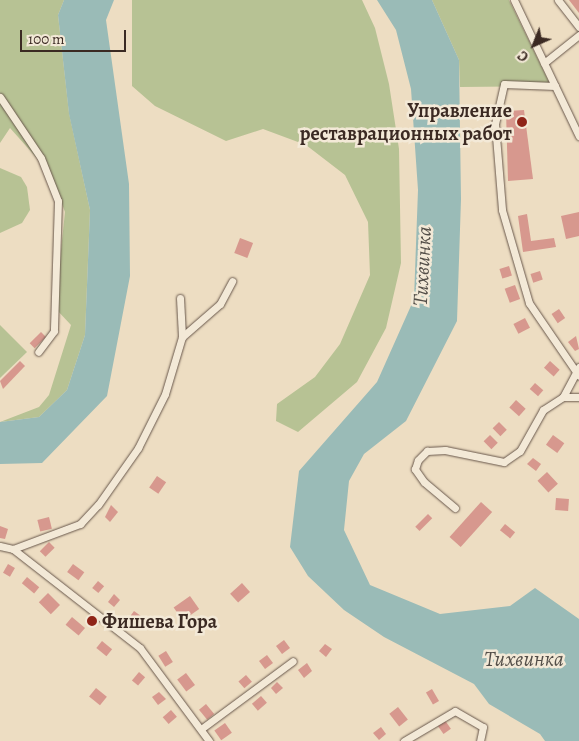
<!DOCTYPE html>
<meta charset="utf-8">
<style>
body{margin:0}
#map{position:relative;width:579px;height:741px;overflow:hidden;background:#edddc2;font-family:Alegreya,serif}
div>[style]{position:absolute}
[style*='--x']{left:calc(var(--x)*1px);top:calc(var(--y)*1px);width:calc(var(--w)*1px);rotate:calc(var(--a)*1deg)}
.green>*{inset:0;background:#b7c294}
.water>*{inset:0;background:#9abbb7}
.building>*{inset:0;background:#d7988e;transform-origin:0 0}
.roads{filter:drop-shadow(0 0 1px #68574b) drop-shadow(0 0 1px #68574b)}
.minor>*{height:7px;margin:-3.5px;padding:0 3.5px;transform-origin:3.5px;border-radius:3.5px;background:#f3e9d7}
.dots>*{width:14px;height:14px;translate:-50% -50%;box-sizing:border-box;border:2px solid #f3e9d7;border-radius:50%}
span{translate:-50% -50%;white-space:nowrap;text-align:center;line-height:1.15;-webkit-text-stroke:5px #f3e9d7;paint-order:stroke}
.poi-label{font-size:20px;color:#3b2a23;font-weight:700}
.right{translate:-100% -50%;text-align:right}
.left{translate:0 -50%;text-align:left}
.water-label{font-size:21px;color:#534e48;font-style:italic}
.north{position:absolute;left:509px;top:20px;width:50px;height:50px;-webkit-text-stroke:4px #f3e9d7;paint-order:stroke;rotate:224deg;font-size:14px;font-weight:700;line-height:20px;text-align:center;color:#3b2a23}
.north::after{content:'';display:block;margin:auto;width:18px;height:22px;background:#3b2a23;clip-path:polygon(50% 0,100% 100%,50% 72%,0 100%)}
.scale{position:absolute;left:20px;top:30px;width:106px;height:22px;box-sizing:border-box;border:2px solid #3b2a23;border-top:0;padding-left:6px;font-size:15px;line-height:18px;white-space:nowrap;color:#3b2a23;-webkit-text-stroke:4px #f3e9d7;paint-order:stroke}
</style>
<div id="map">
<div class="green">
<div style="clip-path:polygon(0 0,64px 0,58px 15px,69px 113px,90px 210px,85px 335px,67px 390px,39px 417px,0 422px,39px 407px,49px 395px,71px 325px,55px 308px,65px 212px,51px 174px,10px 128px,0 143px)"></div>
<div style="clip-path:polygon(132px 0,362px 0,375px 28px,389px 84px,399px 149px,401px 263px,386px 328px,357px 382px,298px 432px,276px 421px,277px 404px,315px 377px,340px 344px,370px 275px,368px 222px,345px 175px,306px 145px,263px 129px,226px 141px,155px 106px,132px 86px)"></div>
<div style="clip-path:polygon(432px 0,509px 0,551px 86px,460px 87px,459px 60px)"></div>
<div style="clip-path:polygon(0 168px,21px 177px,27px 187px,30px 210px,22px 223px,0 233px)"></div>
<div style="clip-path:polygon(0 325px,27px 352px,0 378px)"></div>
</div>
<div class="water">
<div style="clip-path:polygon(64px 0,114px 0,106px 20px,129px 184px,130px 276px,107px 396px,42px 463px,0 464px,0 422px,39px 417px,67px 390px,85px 335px,90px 210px,69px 114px,58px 15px)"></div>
<div style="clip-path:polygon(377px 0,432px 0,459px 60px,461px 199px,457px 321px,406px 421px,364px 454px,349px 481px,344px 530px,370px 585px,440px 614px,510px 606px,535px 588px,579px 619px,579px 741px,545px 741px,540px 734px,489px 704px,474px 684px,384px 637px,344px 610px,308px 576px,290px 547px,299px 471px,377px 382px,414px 299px,418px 190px,411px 89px,396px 30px)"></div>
</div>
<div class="building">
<div style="clip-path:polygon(569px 0,579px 0,579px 13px)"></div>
<div style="clip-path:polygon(524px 110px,533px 179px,508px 181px,506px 111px)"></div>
<div style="clip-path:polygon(579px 212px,579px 236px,566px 239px,561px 216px)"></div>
<div style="clip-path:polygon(527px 214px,531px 241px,554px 238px,556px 247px,523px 252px,518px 216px)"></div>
<div style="left:240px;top:238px;width:14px;height:16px;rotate:21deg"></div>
<div style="left:509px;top:266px;width:10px;height:10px;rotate:73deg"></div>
<div style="left:540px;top:271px;width:9px;height:10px;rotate:72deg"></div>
<div style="left:515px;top:285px;width:15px;height:11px;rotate:70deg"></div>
<div style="left:559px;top:309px;width:11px;height:9px;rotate:56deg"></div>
<div style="left:525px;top:318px;width:11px;height:13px;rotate:63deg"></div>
<div style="left:41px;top:332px;width:7px;height:16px;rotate:45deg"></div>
<div style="clip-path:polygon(576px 336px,579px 349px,575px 351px,568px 342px)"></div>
<div style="clip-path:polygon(20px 361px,25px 366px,3px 389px,0 381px)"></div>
<div style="left:550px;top:361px;width:13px;height:9px;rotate:42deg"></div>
<div style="left:535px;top:383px;width:11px;height:8px;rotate:41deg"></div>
<div style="left:516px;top:400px;width:13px;height:10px;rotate:42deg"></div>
<div style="left:499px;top:422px;width:11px;height:9px;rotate:45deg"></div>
<div style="left:490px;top:435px;width:11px;height:9px;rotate:45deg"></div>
<div style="left:553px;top:435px;width:14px;height:12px;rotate:36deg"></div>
<div style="clip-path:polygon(533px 458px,541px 464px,536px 471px,527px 464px)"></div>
<div style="left:547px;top:472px;width:16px;height:13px;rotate:47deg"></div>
<div style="left:157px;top:476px;width:11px;height:14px;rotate:34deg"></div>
<div style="left:556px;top:498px;width:13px;height:12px;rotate:4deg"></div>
<div style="left:481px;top:502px;width:15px;height:47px;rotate:42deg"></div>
<div style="clip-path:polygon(111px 505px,118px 512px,110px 522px,105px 517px)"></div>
<div style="left:428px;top:514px;width:6px;height:18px;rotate:45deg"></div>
<div style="left:49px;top:517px;width:12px;height:12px;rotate:76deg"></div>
<div style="left:505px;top:524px;width:13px;height:8px;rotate:39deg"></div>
<div style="clip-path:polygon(0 526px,8px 529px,5px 539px,0 538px)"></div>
<div style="left:49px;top:542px;width:8px;height:13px;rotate:45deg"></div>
<div style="left:8px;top:564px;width:8px;height:10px;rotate:30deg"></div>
<div style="left:73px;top:564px;width:14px;height:10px;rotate:36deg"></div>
<div style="left:27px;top:577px;width:16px;height:8px;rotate:40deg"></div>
<div style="left:98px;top:581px;width:8px;height:9px;rotate:40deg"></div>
<div style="left:242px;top:583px;width:12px;height:16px;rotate:48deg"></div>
<div style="left:48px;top:593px;width:17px;height:13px;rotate:45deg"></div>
<div style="clip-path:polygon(114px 594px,120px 600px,114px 607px,108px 602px)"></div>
<div style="left:190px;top:596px;width:16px;height:20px;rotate:55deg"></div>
<div style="left:134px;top:611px;width:9px;height:13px;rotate:36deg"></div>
<div style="left:72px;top:617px;width:17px;height:10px;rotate:40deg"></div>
<div style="left:284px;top:640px;width:10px;height:10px;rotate:53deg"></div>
<div style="left:102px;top:641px;width:13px;height:9px;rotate:39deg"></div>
<div style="clip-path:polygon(325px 644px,332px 649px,326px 657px,319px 651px)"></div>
<div style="left:166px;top:651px;width:13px;height:9px;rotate:58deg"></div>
<div style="left:267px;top:655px;width:10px;height:10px;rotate:53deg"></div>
<div style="clip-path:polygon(307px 663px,312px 671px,304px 678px,298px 670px)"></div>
<div style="left:139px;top:672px;width:8px;height:11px;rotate:40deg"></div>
<div style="left:186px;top:673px;width:15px;height:11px;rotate:53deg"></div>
<div style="left:246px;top:675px;width:9px;height:10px;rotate:49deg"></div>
<div style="clip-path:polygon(277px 682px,283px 688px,276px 694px,271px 688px)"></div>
<div style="left:96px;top:688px;width:14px;height:11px;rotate:39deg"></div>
<div style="left:432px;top:689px;width:14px;height:7px;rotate:60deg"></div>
<div style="clip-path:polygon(159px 692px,166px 699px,158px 705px,152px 697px)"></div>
<div style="left:261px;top:696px;width:9px;height:12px;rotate:49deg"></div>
<div style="left:206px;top:704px;width:13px;height:9px;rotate:51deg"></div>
<div style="left:398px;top:707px;width:16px;height:11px;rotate:52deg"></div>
<div style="left:171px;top:710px;width:9px;height:11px;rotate:49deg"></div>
<div style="left:444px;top:719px;width:12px;height:9px;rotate:55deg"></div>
<div style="left:225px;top:723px;width:12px;height:13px;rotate:55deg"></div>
<div style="clip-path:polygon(381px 727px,386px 734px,379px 740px,373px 733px)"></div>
</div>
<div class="roads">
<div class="minor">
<div style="--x:514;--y:0;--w:151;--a:64.5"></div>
<div style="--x:558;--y:0;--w:34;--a:52"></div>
<div style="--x:544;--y:63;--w:45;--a:-38.7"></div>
<div style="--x:555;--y:86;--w:51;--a:-177.8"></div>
<div style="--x:504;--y:84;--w:41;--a:102.7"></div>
<div style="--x:495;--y:124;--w:86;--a:85.3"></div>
<div style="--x:502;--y:210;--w:97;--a:73.8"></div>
<div style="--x:529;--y:303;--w:88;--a:55.6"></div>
<div style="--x:0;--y:97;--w:73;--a:56.1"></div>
<div style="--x:41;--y:158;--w:46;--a:68.4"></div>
<div style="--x:58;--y:201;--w:130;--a:91.8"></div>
<div style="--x:54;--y:331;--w:26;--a:127"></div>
<div style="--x:180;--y:298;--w:39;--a:87"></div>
<div style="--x:563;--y:397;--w:16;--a:0"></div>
<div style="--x:455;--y:508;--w:40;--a:-140"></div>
<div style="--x:424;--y:482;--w:16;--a:-125"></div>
<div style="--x:415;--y:469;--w:9;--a:-72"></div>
<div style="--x:418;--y:460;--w:13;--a:-45"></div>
<div style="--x:427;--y:451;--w:18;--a:-3"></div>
<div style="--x:445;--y:450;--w:60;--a:11.5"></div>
<div style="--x:504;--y:462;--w:19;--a:-35"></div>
<div style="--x:520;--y:451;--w:47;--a:-60.7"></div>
<div style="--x:543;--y:410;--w:24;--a:-33"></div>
<div style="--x:563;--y:397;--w:34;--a:-62"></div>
<div style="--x:0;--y:546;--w:13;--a:13"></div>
<div style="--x:13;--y:549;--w:161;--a:37.9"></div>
<div style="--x:140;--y:648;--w:116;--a:53.4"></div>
<div style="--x:13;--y:549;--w:72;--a:-20.5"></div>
<div style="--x:80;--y:524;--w:26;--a:-47"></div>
<div style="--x:98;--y:505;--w:70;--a:-54.9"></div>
<div style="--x:138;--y:448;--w:60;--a:-63.4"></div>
<div style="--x:165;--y:394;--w:59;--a:-73.4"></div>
<div style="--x:182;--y:337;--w:50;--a:-41"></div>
<div style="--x:220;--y:304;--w:26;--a:-62"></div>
<div style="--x:201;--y:729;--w:114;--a:-36.5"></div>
<div style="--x:404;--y:741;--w:59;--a:-30.5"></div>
<div style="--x:455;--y:711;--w:32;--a:30"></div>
<div style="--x:483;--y:727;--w:14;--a:102"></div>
</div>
</div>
<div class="dots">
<div style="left:522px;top:122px;background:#8f2418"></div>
<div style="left:92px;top:621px;background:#8f2418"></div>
</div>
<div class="poi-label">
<span class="right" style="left:512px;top:122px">Управление<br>реставрационных работ</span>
<span class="left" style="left:102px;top:621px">Фишева Гора</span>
</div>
<div class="water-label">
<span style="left:422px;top:266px;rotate:-87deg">Тихвинка</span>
<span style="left:524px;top:659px">Тихвинка</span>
</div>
<div class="north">С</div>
<div class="scale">100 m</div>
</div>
